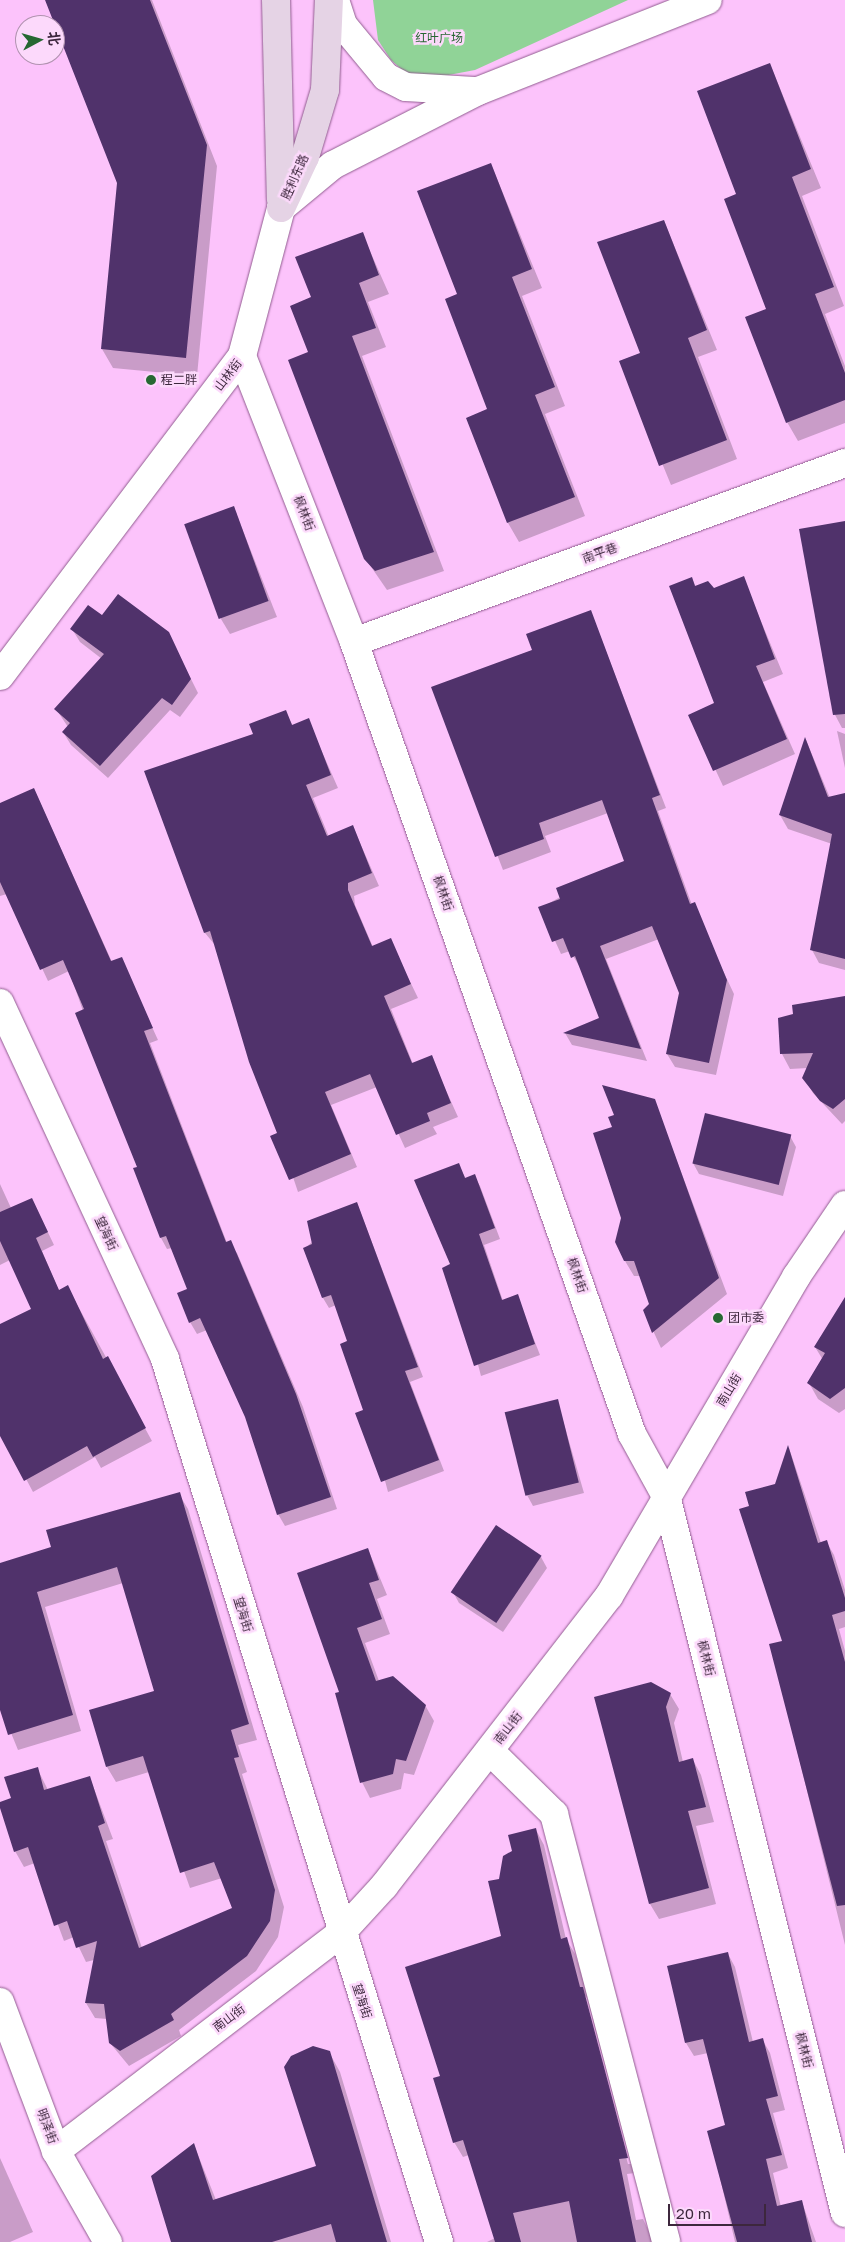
<!DOCTYPE html>
<meta charset="utf-8">
<style>
body{margin:0}
#map{position:relative;width:845px;height:2242px;overflow:hidden;background:#fcc3fb;font-family:"Golos Text","Noto Sans SC",sans-serif}
div>[style]{position:absolute}
[style*='--x']{left:calc(var(--x)*1px);top:calc(var(--y)*1px);width:calc(var(--w)*1px);rotate:calc(var(--a)*1deg)}
.green>*{inset:0;background:#90d397}
.shadow>*{inset:0;background:#0003}
.building>*{inset:0;background:#50326b;transform-origin:0 0}
.roads{filter:drop-shadow(0 0 1px #915d90) drop-shadow(0 0 1px #915d90)}
.pedestrian>*{height:28px;margin:-14px;padding:0 14px;transform-origin:14px;border-radius:14px;background:#fff}
.minor>*{height:28px;margin:-14px;padding:0 14px;transform-origin:14px;border-radius:14px;background:#fff}
.tertiary>*{height:28px;margin:-14px;padding:0 14px;transform-origin:14px;border-radius:14px;background:#fff}
.secondary>*{height:28px;margin:-14px;padding:0 14px;transform-origin:14px;border-radius:14px;background:#e5d3e5}
.dots>*{width:14px;height:14px;translate:-50% -50%;box-sizing:border-box;border:2px solid #fcd9fb;border-radius:50%}
span{translate:-50% -50%;white-space:nowrap;text-align:center;line-height:1.15;-webkit-text-stroke:5px #fcd9fb;paint-order:stroke}
.park-label{font-size:12px;color:#276632}
.street-label{font-size:12px;color:#3d273d}
.poi-label{font-size:12px;color:#3d273d}
.left{translate:0 -50%;text-align:left}
.north{position:absolute;left:15px;top:15px;width:50px;height:50px;box-sizing:border-box;background:#fcd9fb;border:1px solid #b092af;border-radius:50%;rotate:84deg;font-size:14px;font-weight:700;line-height:20px;text-align:center;color:#3d273d}
.north::after{content:'';display:block;margin:auto;width:18px;height:22px;background:#266832;clip-path:polygon(50% 0,100% 100%,50% 72%,0 100%)}
.scale{position:absolute;left:668px;top:2204px;width:98px;height:22px;box-sizing:border-box;border:2px solid #3d273d;border-top:0;padding-left:6px;font-size:15px;line-height:18px;white-space:nowrap;color:#3d273d;-webkit-text-stroke:4px #fcd9fb;paint-order:stroke}
</style>
<div id="map">
<div class="green">
<div style="clip-path:polygon(373px 0,628px 0,475px 70px,438px 77px,408px 75px,391px 60px,378px 40px)"></div>
</div>
<div class="shadow">
<div style="clip-path:polygon(46px 0,152px 0,217px 166px,197px 376px,113px 368px,102px 349px,119px 183px)"></div>
<div style="clip-path:polygon(770px 64px,821px 188px,802px 196px,844px 306px,825px 314px,845px 366px,845px 423px,798px 441px,787px 422px,768px 310px)"></div>
<div style="clip-path:polygon(491px 164px,542px 288px,522px 296px,565px 406px,545px 414px,585px 516px,519px 542px,508px 523px,489px 410px,459px 295px)"></div>
<div style="clip-path:polygon(664px 221px,717px 350px,698px 357px,737px 459px,671px 485px,620px 361px,641px 353px)"></div>
<div style="clip-path:polygon(362px 233px,389px 294px,368px 302px,386px 347px,362px 356px,444px 571px,387px 590px,365px 558px,309px 353px,313px 298px)"></div>
<div style="clip-path:polygon(234px 508px,277px 617px,230px 634px,221px 619px)"></div>
<div style="clip-path:polygon(845px 523px,845px 728px,842px 728px,834px 713px)"></div>
<div style="clip-path:polygon(743px 578px,783px 674px,763px 682px,795px 754px,723px 786px,690px 715px,716px 704px,692px 579px,696px 587px,714px 589px)"></div>
<div style="clip-path:polygon(591px 612px,666px 808px,658px 811px,692px 905px,734px 994px,716px 1075px,675px 1067px,667px 1054px,680px 993px,659px 939px,606px 959px,647px 1061px,572px 1045px,565px 1033px,601px 1019px,581px 969px,570px 951px,561px 954px,540px 908px,625px 862px,608px 813px,545px 836px,551px 852px,503px 870px,433px 688px,533px 650px)"></div>
<div style="clip-path:polygon(102px 617px,168px 633px,198px 693px,180px 717px,170px 710px,108px 778px,71px 745px,63px 732px,68px 727px,56px 709px,102px 659px,80px 642px,72px 629px)"></div>
<div style="clip-path:polygon(285px 711px,293px 726px,308px 720px,338px 788px,313px 798px,329px 837px,353px 827px,379px 886px,354px 896px,355px 905px,373px 947px,390px 940px,418px 998px,391px 1009px,413px 1064px,431px 1057px,458px 1117px,433px 1127px,437px 1134px,405px 1148px,377px 1087px,331px 1105px,357px 1167px,298px 1192px,215px 945px,205px 933px,145px 772px,255px 734px)"></div>
<div style="clip-path:polygon(837px 731px,845px 734px,845px 768px)"></div>
<div style="clip-path:polygon(806px 740px,830px 798px,845px 794px,845px 970px,819px 963px,812px 950px,832px 844px,788px 829px,780px 815px)"></div>
<div style="clip-path:polygon(34px 789px,112px 962px,121px 959px,158px 1040px,150px 1043px,227px 1243px,237px 1253px,303px 1407px,337px 1509px,285px 1526px,278px 1514px,246px 1416px,207px 1330px,197px 1334px,190px 1322px,189px 1289px,172px 1248px,167px 1249px,161px 1238px,135px 1169px,138px 1168px,69px 971px,48px 981px,7px 894px,0 896px,0 804px)"></div>
<div style="clip-path:polygon(845px 998px,845px 1121px,842px 1124px,813px 1093px,804px 1078px,808px 1068px,790px 1069px,782px 1054px,780px 1019px)"></div>
<div style="clip-path:polygon(654px 1100px,727px 1294px,661px 1348px,644px 1311px,650px 1304px,641px 1276px,634px 1276px,625px 1261px,613px 1128px)"></div>
<div style="clip-path:polygon(790px 1136px,796px 1147px,783px 1196px,699px 1174px,693px 1163px)"></div>
<div style="clip-path:polygon(458px 1164px,466px 1179px,474px 1176px,480px 1186px,500px 1239px,484px 1245px,503px 1301px,517px 1296px,540px 1355px,481px 1376px,452px 1265px)"></div>
<div style="clip-path:polygon(0 1184px,11px 1208px,32px 1199px,54px 1245px,42px 1251px,59px 1291px,74px 1299px,152px 1441px,101px 1468px,95px 1457px,33px 1492px,0 1430px,0 1326px,32px 1309px,10px 1260px,0 1265px)"></div>
<div style="clip-path:polygon(357px 1203px,423px 1377px,410px 1382px,444px 1471px,388px 1492px,348px 1342px,336px 1305px,329px 1308px,323px 1298px,304px 1249px)"></div>
<div style="clip-path:polygon(845px 1313px,845px 1409px,839px 1413px,818px 1399px,809px 1383px,823px 1360px,815px 1347px)"></div>
<div style="clip-path:polygon(557px 1400px,584px 1493px,533px 1506px,527px 1495px)"></div>
<div style="clip-path:polygon(789px 1448px,821px 1543px,826px 1541px,834px 1555px,845px 1590px,845px 1627px,839px 1629px,845px 1651px,845px 1945px,771px 1645px,784px 1642px,751px 1507px,776px 1485px)"></div>
<div style="clip-path:polygon(179px 1494px,188px 1509px,257px 1740px,238px 1745px,247px 1772px,242px 1774px,284px 1907px,278px 1937px,256px 1971px,179px 2030px,181px 2036px,129px 2066px,110px 2043px,107px 2019px,95px 2018px,86px 2003px,94px 1960px,86px 1962px,74px 1937px,64px 1941px,35px 1863px,24px 1867px,15px 1851px,0 1803px,13px 1799px,37px 1768px,48px 1790px,90px 1778px,113px 1839px,106px 1841px,142px 1948px,234px 1908px,222px 1878px,190px 1888px,149px 1772px,116px 1782px,107px 1767px,155px 1692px,123px 1583px,45px 1607px,81px 1731px,18px 1750px,0 1706px,0 1564px,52px 1548px)"></div>
<div style="clip-path:polygon(368px 1549px,387px 1595px,377px 1599px,390px 1634px,365px 1643px,379px 1681px,425px 1705px,434px 1721px,414px 1775px,404px 1773px,401px 1789px,370px 1798px,362px 1782px,341px 1692px)"></div>
<div style="clip-path:polygon(541px 1557px,547px 1568px,503px 1632px,459px 1603px,453px 1592px)"></div>
<div style="clip-path:polygon(670px 1694px,679px 1709px,674px 1723px,683px 1762px,693px 1760px,701px 1775px,714px 1822px,696px 1826px,716px 1904px,659px 1919px,650px 1904px,596px 1698px)"></div>
<div style="clip-path:polygon(evenodd,536px 1830px,544px 1845px,566px 1939px,575px 1954px,591px 2003px,635px 2173px,627px 2174px,636px 2220px,643px 2219px,654px 2242px,487px 2242px,495px 2238px,469px 2155px,463px 2157px,454px 2142px,442px 2076px,502px 1937px,500px 1880px,513px 1852px,536px 1830px,584px 1995px,587px 1998px,631px 2164px,628px 2164px,584px 1995px)"></div>
<div style="clip-path:polygon(728px 1954px,735px 1967px,753px 2042px,762px 2039px,770px 2053px,785px 2110px,773px 2113px,788px 2168px,773px 2173px,781px 2207px,802px 2202px,816px 2242px,735px 2242px,709px 2131px,727px 2126px,708px 2053px,694px 2056px,686px 2043px)"></div>
<div style="clip-path:polygon(329px 2052px,340px 2072px,391px 2242px,172px 2242px,194px 2145px,216px 2200px,318px 2167px)"></div>
<div style="clip-path:polygon(0 2158px,33px 2232px,10px 2242px,0 2242px)"></div>
</div>
<div class="building">
<div style="clip-path:polygon(45px 0,150px 0,207px 145px,186px 358px,101px 349px,117px 183px)"></div>
<div style="clip-path:polygon(770px 63px,811px 169px,792px 177px,834px 287px,815px 294px,845px 373px,845px 400px,786px 423px,745px 317px,766px 309px,724px 199px,736px 194px,697px 91px)"></div>
<div style="clip-path:polygon(491px 163px,532px 269px,512px 277px,555px 387px,535px 395px,575px 497px,507px 523px,466px 418px,487px 409px,445px 299px,457px 294px,417px 191px)"></div>
<div style="clip-path:polygon(664px 220px,707px 330px,688px 338px,727px 440px,659px 466px,619px 361px,640px 353px,597px 242px)"></div>
<div style="clip-path:polygon(363px 232px,379px 275px,359px 283px,376px 328px,352px 336px,434px 552px,375px 571px,364px 559px,288px 360px,308px 352px,290px 306px,311px 297px,295px 257px)"></div>
<div style="left:234px;top:506px;width:101px;height:53px;rotate:70deg"></div>
<div style="clip-path:polygon(845px 521px,845px 714px,833px 715px,799px 529px)"></div>
<div style="clip-path:polygon(744px 576px,775px 659px,756px 666px,787px 739px,713px 771px,688px 715px,714px 703px,669px 586px,692px 577px,695px 586px,708px 581px,714px 588px)"></div>
<div style="clip-path:polygon(118px 594px,169px 632px,191px 679px,172px 705px,162px 698px,100px 766px,62px 732px,70px 723px,54px 709px,104px 654px,70px 629px,88px 605px,102px 615px)"></div>
<div style="clip-path:polygon(591px 610px,660px 795px,652px 798px,690px 904px,695px 902px,727px 980px,709px 1063px,666px 1054px,679px 993px,652px 926px,600px 946px,641px 1049px,563px 1033px,599px 1018px,575px 956px,571px 958px,563px 938px,552px 942px,538px 907px,560px 899px,556px 888px,624px 861px,602px 800px,539px 823px,544px 839px,495px 857px,431px 687px,532px 650px,526px 634px)"></div>
<div style="clip-path:polygon(286px 710px,292px 725px,309px 718px,331px 775px,306px 785px,327px 836px,353px 825px,372px 873px,348px 883px,348px 890px,372px 946px,391px 938px,411px 984px,384px 996px,412px 1063px,432px 1055px,451px 1103px,427px 1113px,430px 1121px,396px 1135px,370px 1074px,325px 1092px,351px 1154px,289px 1180px,270px 1136px,277px 1133px,249px 1062px,210px 931px,204px 933px,144px 771px,253px 734px,249px 724px)"></div>
<div style="clip-path:polygon(805px 737px,828px 797px,845px 793px,845px 959px,810px 950px,832px 834px,779px 815px)"></div>
<div style="clip-path:polygon(34px 788px,111px 961px,122px 957px,153px 1028px,144px 1031px,226px 1242px,231px 1240px,296px 1394px,331px 1497px,277px 1515px,245px 1417px,200px 1318px,189px 1323px,177px 1293px,187px 1289px,166px 1236px,160px 1238px,133px 1168px,137px 1167px,75px 1013px,84px 1009px,63px 960px,40px 970px,0 882px,0 803px)"></div>
<div style="clip-path:polygon(845px 996px,845px 1099px,833px 1109px,820px 1101px,802px 1078px,813px 1053px,780px 1054px,778px 1018px,793px 1014px,792px 1005px)"></div>
<div style="clip-path:polygon(602px 1085px,655px 1099px,719px 1278px,652px 1333px,643px 1310px,649px 1304px,634px 1261px,624px 1261px,615px 1242px,621px 1218px,593px 1133px,612px 1127px,608px 1117px,614px 1115px)"></div>
<div style="left:705px;top:1113px;width:89px;height:52px;rotate:14deg"></div>
<div style="clip-path:polygon(459px 1163px,465px 1178px,475px 1174px,495px 1228px,479px 1234px,502px 1300px,518px 1294px,535px 1344px,474px 1366px,442px 1268px,450px 1264px,414px 1180px)"></div>
<div style="clip-path:polygon(32px 1198px,48px 1232px,36px 1238px,59px 1290px,68px 1285px,103px 1359px,108px 1356px,146px 1428px,93px 1457px,87px 1446px,24px 1481px,0 1436px,0 1324px,31px 1309px,0 1241px,0 1212px)"></div>
<div style="clip-path:polygon(357px 1202px,418px 1367px,405px 1371px,439px 1460px,381px 1482px,355px 1413px,363px 1410px,340px 1344px,347px 1341px,331px 1295px,322px 1298px,303px 1248px,312px 1244px,307px 1221px)"></div>
<div style="clip-path:polygon(845px 1297px,845px 1388px,830px 1399px,807px 1383px,825px 1353px,814px 1347px)"></div>
<div style="left:558px;top:1399px;width:86px;height:55px;rotate:76deg"></div>
<div style="clip-path:polygon(788px 1445px,818px 1543px,827px 1540px,845px 1598px,845px 1611px,832px 1615px,845px 1662px,845px 1905px,837px 1906px,769px 1644px,782px 1641px,739px 1509px,749px 1506px,745px 1492px,775px 1484px)"></div>
<div style="clip-path:polygon(180px 1492px,249px 1724px,231px 1730px,239px 1757px,234px 1758px,275px 1890px,270px 1921px,247px 1956px,171px 2014px,174px 2020px,120px 2051px,109px 2043px,104px 2004px,85px 2003px,97px 1941px,76px 1948px,67px 1921px,54px 1926px,28px 1847px,14px 1852px,0 1808px,0 1802px,11px 1798px,4px 1777px,38px 1767px,44px 1790px,90px 1776px,105px 1823px,98px 1826px,139px 1948px,232px 1908px,214px 1862px,180px 1873px,143px 1756px,106px 1767px,89px 1710px,154px 1691px,117px 1567px,37px 1592px,73px 1715px,8px 1735px,0 1710px,0 1563px,51px 1547px,46px 1530px)"></div>
<div style="left:496px;top:1525px;width:55px;height:81px;rotate:34deg"></div>
<div style="clip-path:polygon(368px 1548px,379px 1580px,369px 1583px,382px 1619px,357px 1628px,376px 1681px,393px 1676px,426px 1705px,406px 1761px,396px 1759px,393px 1774px,360px 1783px,335px 1693px,339px 1692px,297px 1573px)"></div>
<div style="clip-path:polygon(651px 1682px,671px 1693px,666px 1707px,679px 1762px,693px 1758px,706px 1807px,688px 1811px,709px 1888px,649px 1904px,594px 1697px)"></div>
<div style="clip-path:polygon(536px 1828px,561px 1939px,567px 1937px,580px 1987px,583px 1987px,628px 2158px,619px 2159px,636px 2242px,577px 2242px,569px 2201px,513px 2213px,521px 2242px,495px 2242px,463px 2140px,453px 2143px,433px 2078px,440px 2076px,405px 1967px,501px 1936px,488px 1881px,499px 1879px,503px 1856px,512px 1851px,508px 1835px)"></div>
<div style="clip-path:polygon(728px 1952px,749px 2042px,763px 2038px,778px 2096px,766px 2099px,782px 2155px,766px 2159px,777px 2206px,802px 2200px,812px 2242px,737px 2242px,707px 2131px,725px 2125px,703px 2039px,685px 2043px,667px 1966px)"></div>
<div style="clip-path:polygon(313px 2046px,330px 2051px,387px 2242px,336px 2242px,331px 2224px,272px 2242px,171px 2242px,151px 2176px,194px 2143px,213px 2200px,316px 2166px,284px 2067px,291px 2056px)"></div>
</div>
<div class="roads">
<div class="pedestrian">
<div style="--x:242;--y:356;--w:307;--a:68.6"></div>
<div style="--x:354;--y:642;--w:839;--a:70.66"></div>
<div style="--x:632;--y:1434;--w:71;--a:61.3"></div>
<div style="--x:666;--y:1496;--w:739;--a:75.98"></div>
</div>
<div class="minor">
<div style="--x:354;--y:642;--w:523;--a:-20.03"></div>
<div style="--x:0;--y:1003;--w:392;--a:65.1"></div>
<div style="--x:165;--y:1359;--w:925;--a:72.76"></div>
<div style="--x:490;--y:1751;--w:90;--a:44.5"></div>
<div style="--x:554;--y:1814;--w:442;--a:75.3"></div>
<div style="--x:0;--y:2002;--w:159;--a:69.4"></div>
<div style="--x:56;--y:2151;--w:105;--a:60.3"></div>
<div style="--x:56;--y:2151;--w:359;--a:-37.4"></div>
<div style="--x:341;--y:1933;--w:64;--a:-47.5"></div>
<div style="--x:384;--y:1886;--w:367;--a:-52.2"></div>
<div style="--x:609;--y:1596;--w:370;--a:-59.6"></div>
<div style="--x:796;--y:1277;--w:87;--a:-55.8"></div>
</div>
<div class="tertiary">
<div style="--x:335;--y:0;--w:26;--a:72"></div>
<div style="--x:343;--y:25;--w:67;--a:50.4"></div>
<div style="--x:386;--y:77;--w:22;--a:27"></div>
<div style="--x:406;--y:87;--w:68;--a:3.4"></div>
<div style="--x:0;--y:676;--w:401;--a:-52.9"></div>
<div style="--x:242;--y:356;--w:153;--a:-75.2"></div>
<div style="--x:281;--y:208;--w:67;--a:-39.6"></div>
<div style="--x:333;--y:165;--w:163;--a:-27"></div>
<div style="--x:478;--y:91;--w:247;--a:-21.6"></div>
</div>
<div class="secondary">
<div style="--x:276;--y:0;--w:199;--a:88.6"></div>
<div style="--x:281;--y:208;--w:56;--a:-64.8"></div>
<div style="--x:305;--y:157;--w:70;--a:-73.4"></div>
<div style="--x:325;--y:90;--w:90;--a:-87.5"></div>
</div>
</div>
<div class="dots">
<div style="left:151px;top:380px;background:#266832"></div>
<div style="left:718px;top:1318px;background:#266832"></div>
</div>
<div class="park-label">
<span style="left:439px;top:38px">红叶广场</span>
</div>
<div class="street-label">
<span style="left:295px;top:177px;rotate:-66deg">胜利东路</span>
<span style="left:228px;top:375px;rotate:-53deg">山林街</span>
<span style="left:304px;top:513px;rotate:69deg">枫林街</span>
<span style="left:600px;top:553px;rotate:-20deg">南平巷</span>
<span style="left:443px;top:893px;rotate:71deg">枫林街</span>
<span style="left:106px;top:1233px;rotate:65deg">望海街</span>
<span style="left:577px;top:1275px;rotate:71deg">枫林街</span>
<span style="left:729px;top:1390px;rotate:-59deg">南山街</span>
<span style="left:243px;top:1614px;rotate:73deg">望海街</span>
<span style="left:706px;top:1658px;rotate:76deg">枫林街</span>
<span style="left:508px;top:1728px;rotate:-52deg">南山街</span>
<span style="left:362px;top:2001px;rotate:72deg">望海街</span>
<span style="left:229px;top:2018px;rotate:-37deg">南山街</span>
<span style="left:804px;top:2050px;rotate:76deg">枫林街</span>
<span style="left:47px;top:2126px;rotate:69deg">明泽街</span>
</div>
<div class="poi-label">
<span class="left" style="left:161px;top:380px">程二胖</span>
<span class="left" style="left:728px;top:1318px">团市委</span>
</div>
<div class="north">北</div>
<div class="scale">20 m</div>
</div>
